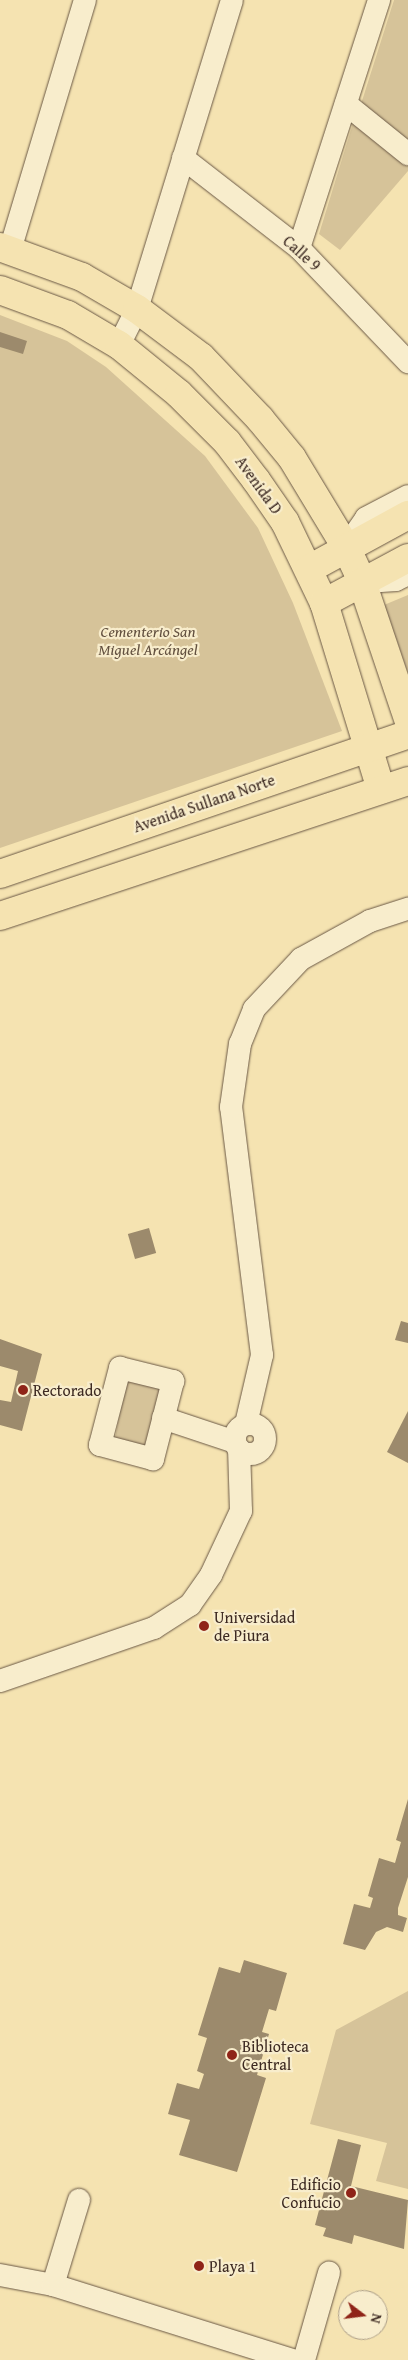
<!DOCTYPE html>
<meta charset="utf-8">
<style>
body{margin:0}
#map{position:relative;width:408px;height:2360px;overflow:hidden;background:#f5e3b1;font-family:"Gentium Book Plus",serif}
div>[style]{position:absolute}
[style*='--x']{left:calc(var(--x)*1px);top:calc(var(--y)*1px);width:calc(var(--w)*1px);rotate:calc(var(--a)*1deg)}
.green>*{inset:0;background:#d6c399}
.building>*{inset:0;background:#9c8a6c;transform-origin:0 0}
.roads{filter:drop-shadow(0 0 1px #6a5845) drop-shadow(0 0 1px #6a5845)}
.minor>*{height:22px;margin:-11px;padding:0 11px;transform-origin:11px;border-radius:11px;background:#f8edcc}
.minor>.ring{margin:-11px;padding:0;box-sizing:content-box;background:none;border:22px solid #f8edcc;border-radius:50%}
.major>*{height:28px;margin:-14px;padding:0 14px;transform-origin:14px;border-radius:14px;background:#f5e3b1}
.dots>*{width:14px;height:14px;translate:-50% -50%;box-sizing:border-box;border:2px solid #f8edcc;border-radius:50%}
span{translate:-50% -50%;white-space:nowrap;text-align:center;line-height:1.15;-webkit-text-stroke:4.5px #f8edcc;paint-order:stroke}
.street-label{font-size:16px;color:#3c2921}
.park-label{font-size:16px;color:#62503f;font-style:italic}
.poi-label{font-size:16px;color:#3c2921}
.left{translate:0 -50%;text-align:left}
.right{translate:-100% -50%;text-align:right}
.north{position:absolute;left:338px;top:2290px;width:50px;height:50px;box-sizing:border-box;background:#f8edcc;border:1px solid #ad9f88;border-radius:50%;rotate:105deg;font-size:14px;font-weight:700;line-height:20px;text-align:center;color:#3c2921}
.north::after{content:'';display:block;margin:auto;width:18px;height:22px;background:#8f2418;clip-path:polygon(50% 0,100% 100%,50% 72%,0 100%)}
</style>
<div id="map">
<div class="green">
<div style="clip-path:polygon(394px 0,408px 0,408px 144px,361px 104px)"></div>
<div style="clip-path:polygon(354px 120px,408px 164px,408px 171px,340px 250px,319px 234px)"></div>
<div style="clip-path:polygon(0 315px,67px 341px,106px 367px,205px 456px,258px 528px,293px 603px,342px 731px,0 848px)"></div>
<div style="clip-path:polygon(408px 595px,408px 673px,384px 605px)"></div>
<div style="clip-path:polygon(132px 1378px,161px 1388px,145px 1449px,115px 1439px,125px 1384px)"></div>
<div style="clip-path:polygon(408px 1991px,408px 2189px,376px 2181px,387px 2143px,310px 2124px,336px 2030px)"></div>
</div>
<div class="building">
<div style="clip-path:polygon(0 332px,27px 341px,23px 354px,0 347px)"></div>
<div style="left:149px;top:1228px;width:26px;height:22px;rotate:74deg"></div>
<div style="clip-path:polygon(401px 1321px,408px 1323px,408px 1343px,395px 1340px)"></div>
<div style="clip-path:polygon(0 1339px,42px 1354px,22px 1431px,0 1425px,0 1400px,11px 1402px,18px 1371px,0 1366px)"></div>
<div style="clip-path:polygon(408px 1411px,408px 1463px,387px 1452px)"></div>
<div style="clip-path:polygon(408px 1799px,408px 1877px,398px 1908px,398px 1915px,407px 1918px,403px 1932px,387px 1927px,376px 1932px,365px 1950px,343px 1944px,354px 1904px,370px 1908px,373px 1898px,368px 1896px,379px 1858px,395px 1863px,401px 1842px,396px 1840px)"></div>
<div style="clip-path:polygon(244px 1960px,287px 1973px,276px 2011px,269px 2009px,262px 2032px,269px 2034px,257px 2075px,266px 2078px,237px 2172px,179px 2155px,190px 2120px,168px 2114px,177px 2083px,199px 2089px,204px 2074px,197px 2071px,207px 2038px,198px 2035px,219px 1967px,240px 1973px)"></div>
<div style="clip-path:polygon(338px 2139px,361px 2145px,351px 2186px,408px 2200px,404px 2249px,354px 2235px,352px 2244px,323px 2236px,326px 2228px,315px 2225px)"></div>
</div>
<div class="roads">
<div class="minor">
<div style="--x:346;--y:104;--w:80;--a:38.9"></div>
<div style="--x:183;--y:158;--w:147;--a:37.8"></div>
<div style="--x:299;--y:248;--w:158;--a:46.3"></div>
<div style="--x:299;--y:248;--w:261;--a:-72.1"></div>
<div style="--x:10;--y:250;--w:261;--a:-73.3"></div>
<div style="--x:119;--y:345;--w:40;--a:-63.4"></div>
<div style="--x:137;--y:309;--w:323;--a:-72.9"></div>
<div style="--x:346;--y:547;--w:35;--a:-55"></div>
<div style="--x:366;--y:518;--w:47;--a:-27.6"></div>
<div style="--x:366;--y:582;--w:30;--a:-4"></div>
<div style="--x:396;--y:580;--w:13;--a:-27"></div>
<div style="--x:120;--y:1368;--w:55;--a:13.8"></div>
<div style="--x:173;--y:1381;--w:81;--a:104.4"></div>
<div style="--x:153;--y:1459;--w:55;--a:-165.2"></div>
<div style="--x:100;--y:1445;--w:80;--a:-75.4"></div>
<div style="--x:163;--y:1418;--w:76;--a:18.4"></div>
<div style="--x:246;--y:1424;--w:71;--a:-76.9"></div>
<div style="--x:262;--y:1355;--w:250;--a:-97.1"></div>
<div style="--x:231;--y:1107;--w:64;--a:-81.9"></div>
<div style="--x:240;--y:1044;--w:38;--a:-68"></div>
<div style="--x:254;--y:1009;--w:69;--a:-46.8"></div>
<div style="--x:301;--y:959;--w:79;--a:-28.8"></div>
<div style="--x:370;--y:921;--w:40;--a:-18"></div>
<div class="ring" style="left:235px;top:1424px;width:8px;height:8px"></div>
<div style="--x:0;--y:1681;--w:163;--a:-19"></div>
<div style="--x:154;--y:1628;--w:43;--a:-32.6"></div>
<div style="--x:190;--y:1605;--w:37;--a:-55"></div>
<div style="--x:211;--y:1575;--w:71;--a:-64.9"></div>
<div style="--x:241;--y:1511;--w:62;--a:-91.8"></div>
<div style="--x:0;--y:2275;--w:54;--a:10.7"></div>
<div style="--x:53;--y:2285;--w:250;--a:17.4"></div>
<div style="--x:53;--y:2285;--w:89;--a:-73"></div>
<div style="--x:304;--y:2360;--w:91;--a:-74"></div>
</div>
<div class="major">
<div style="--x:0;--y:247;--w:87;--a:20.1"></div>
<div style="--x:82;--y:277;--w:64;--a:30.2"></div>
<div style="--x:137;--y:309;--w:80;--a:36.9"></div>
<div style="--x:201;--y:357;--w:86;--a:46.4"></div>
<div style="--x:260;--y:419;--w:50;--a:50.6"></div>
<div style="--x:292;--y:458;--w:104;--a:58.8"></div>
<div style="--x:346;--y:547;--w:38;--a:65"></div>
<div style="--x:362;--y:582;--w:145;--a:71.4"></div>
<div style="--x:0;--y:290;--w:72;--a:20.2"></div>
<div style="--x:68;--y:315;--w:59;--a:30.5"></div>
<div style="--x:119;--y:345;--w:77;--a:39.2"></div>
<div style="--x:179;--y:394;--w:68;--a:45"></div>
<div style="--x:227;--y:442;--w:48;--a:52.7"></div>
<div style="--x:256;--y:480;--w:51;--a:55.4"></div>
<div style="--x:285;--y:522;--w:90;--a:64.3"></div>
<div style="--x:324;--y:603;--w:195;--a:73"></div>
<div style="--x:309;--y:569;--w:113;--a:-28.6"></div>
<div style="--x:324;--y:603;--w:95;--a:-28.2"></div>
<div style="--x:0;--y:874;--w:431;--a:-18.9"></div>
<div style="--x:0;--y:916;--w:430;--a:-18.3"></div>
</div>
</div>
<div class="dots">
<div style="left:23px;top:1390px;background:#8f2418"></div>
<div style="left:204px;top:1626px;background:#8f2418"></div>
<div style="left:232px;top:2055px;background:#8f2418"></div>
<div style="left:351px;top:2193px;background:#8f2418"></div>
<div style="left:199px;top:2266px;background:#8f2418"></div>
</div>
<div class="street-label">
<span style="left:302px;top:253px;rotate:42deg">Calle 9</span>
<span style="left:259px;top:485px;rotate:54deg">Avenida D</span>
<span style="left:204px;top:803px;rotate:-19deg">Avenida Sullana Norte</span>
</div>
<div class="park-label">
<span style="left:148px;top:640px">Cementerio San<br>Miguel Arcángel</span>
</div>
<div class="poi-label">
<span class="left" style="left:33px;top:1390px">Rectorado</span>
<span class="left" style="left:214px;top:1626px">Universidad<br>de Piura</span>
<span class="left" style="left:242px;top:2055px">Biblioteca<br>Central</span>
<span class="right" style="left:341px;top:2193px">Edificio<br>Confucio</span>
<span class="left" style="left:209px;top:2266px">Playa 1</span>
</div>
<div class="north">N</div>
</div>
